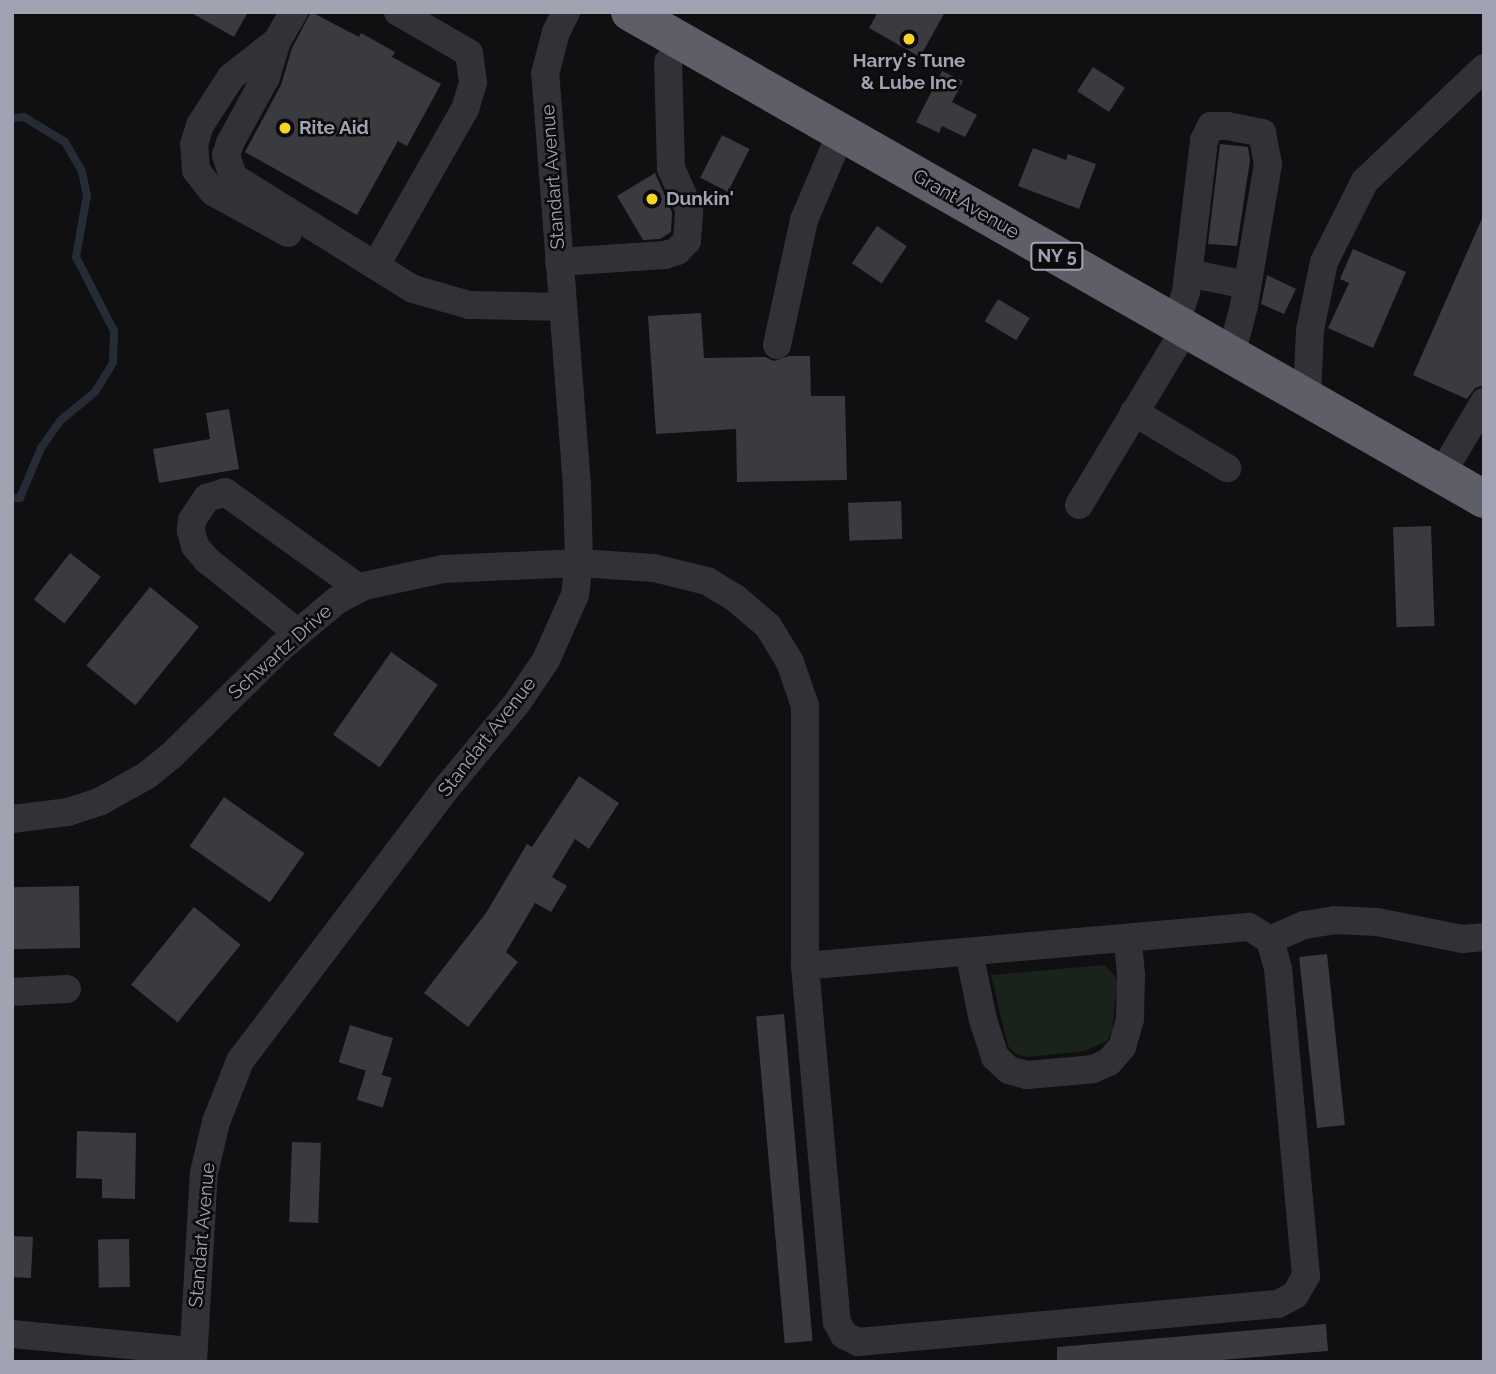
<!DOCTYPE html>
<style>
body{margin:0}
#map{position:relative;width:1496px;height:1374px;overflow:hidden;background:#101012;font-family:Raleway,sans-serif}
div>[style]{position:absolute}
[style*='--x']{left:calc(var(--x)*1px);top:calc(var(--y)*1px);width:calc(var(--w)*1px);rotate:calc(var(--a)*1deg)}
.green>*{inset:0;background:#1a221c}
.stream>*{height:8px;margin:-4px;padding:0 4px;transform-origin:4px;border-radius:4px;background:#262c36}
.building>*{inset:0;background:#3a3a3f;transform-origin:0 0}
.minor>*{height:28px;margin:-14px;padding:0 14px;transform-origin:14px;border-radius:14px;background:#313137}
.highway>*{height:38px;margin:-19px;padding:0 19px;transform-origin:19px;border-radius:19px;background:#5d5e68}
.dots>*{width:19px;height:19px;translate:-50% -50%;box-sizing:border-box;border:4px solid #0b0b0d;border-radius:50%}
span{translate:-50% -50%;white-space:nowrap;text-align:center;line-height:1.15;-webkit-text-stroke:5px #0b0b0d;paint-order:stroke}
.shield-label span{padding:2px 5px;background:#0b0b0d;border:2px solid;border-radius:5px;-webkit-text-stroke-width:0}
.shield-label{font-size:18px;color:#a1a3b3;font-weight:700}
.poi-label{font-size:19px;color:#a1a3b3;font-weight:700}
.left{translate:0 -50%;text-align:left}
.street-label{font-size:19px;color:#a1a3b3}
.frame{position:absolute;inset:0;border:14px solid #a1a3b3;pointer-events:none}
</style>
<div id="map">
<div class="green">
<div style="clip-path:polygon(1104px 965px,1116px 977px,1117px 985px,1112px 1030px,1107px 1041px,1084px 1051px,1027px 1057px,1016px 1054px,1008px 1046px,991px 975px)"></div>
</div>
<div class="stream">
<div style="--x:12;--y:118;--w:12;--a:-5"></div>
<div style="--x:24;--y:117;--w:48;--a:31.4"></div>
<div style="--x:65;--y:142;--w:34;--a:60"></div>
<div style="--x:82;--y:172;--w:24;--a:78"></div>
<div style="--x:87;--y:195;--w:63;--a:100.1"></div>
<div style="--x:76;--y:257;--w:83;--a:62.8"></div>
<div style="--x:114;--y:331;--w:32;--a:92"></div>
<div style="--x:113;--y:363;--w:34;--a:122"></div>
<div style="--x:95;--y:392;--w:45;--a:140.4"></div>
<div style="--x:60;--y:421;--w:33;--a:125"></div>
<div style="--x:41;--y:448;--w:54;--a:112.8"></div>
<div style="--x:20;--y:498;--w:8;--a:180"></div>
</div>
<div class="building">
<div style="clip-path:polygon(190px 12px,248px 12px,234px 37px)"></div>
<div style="clip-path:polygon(311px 12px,359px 37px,361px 33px,395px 52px,392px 57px,441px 84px,407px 146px,398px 141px,357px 215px,245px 152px,281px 85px,292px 48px)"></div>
<div style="clip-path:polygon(878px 12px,945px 12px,920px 57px,869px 28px)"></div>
<div style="left:1093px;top:67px;width:38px;height:29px;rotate:33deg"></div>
<div style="clip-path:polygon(942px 71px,963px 81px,952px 102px,977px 115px,965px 137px,942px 126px,939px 133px,916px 122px)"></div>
<div style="left:722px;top:135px;width:31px;height:48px;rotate:27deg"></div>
<div style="clip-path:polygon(1220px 144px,1248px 147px,1250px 160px,1237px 246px,1208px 244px)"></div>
<div style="clip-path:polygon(1033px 148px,1066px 160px,1068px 154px,1096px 164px,1079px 209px,1018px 186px)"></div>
<div style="clip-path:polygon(655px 173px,672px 212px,671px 232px,660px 239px,643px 240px,617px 196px)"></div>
<div style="clip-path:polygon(1484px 214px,1484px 385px,1475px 388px,1467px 399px,1413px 375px)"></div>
<div style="left:877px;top:226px;width:36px;height:45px;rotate:34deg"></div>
<div style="clip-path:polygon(1353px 249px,1406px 272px,1373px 348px,1328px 328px,1349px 283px,1340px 279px)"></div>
<div style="clip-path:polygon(1267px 275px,1296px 289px,1284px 314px,1261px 304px)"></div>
<div style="left:998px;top:299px;width:37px;height:26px;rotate:31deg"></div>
<div style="clip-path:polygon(701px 313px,704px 358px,765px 357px,774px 361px,789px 356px,810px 356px,811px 396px,845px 396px,847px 480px,737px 482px,736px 429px,656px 434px,648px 316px)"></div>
<div style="clip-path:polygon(229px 409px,239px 469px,159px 483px,153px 449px,210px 439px,206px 413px)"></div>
<div style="left:901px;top:501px;width:38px;height:53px;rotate:88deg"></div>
<div style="left:1431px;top:526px;width:100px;height:38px;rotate:88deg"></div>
<div style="left:70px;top:553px;width:39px;height:59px;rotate:38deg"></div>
<div style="left:150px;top:587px;width:63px;height:101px;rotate:39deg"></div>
<div style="left:391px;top:652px;width:57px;height:101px;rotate:35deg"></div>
<div style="clip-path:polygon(579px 776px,619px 803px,589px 849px,575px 839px,552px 877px,567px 886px,551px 912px,535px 903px,506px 952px,518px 962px,468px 1027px,424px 993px,486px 913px,527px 844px,532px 847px)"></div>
<div style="left:224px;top:797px;width:98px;height:60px;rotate:35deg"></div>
<div style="left:79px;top:886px;width:62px;height:67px;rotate:89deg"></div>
<div style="left:194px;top:907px;width:60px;height:100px;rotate:39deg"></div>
<div style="left:1327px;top:954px;width:172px;height:28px;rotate:84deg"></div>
<div style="left:784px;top:1014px;width:328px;height:28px;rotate:85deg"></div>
<div style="left:350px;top:1025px;width:45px;height:39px;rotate:17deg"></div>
<div style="left:366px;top:1070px;width:27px;height:31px;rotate:17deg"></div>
<div style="clip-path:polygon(77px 1131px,136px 1133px,135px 1199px,102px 1198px,102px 1179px,76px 1178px)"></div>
<div style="left:292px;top:1142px;width:29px;height:80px;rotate:2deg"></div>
<div style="left:12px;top:1236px;width:21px;height:41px;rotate:3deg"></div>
<div style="left:129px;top:1239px;width:48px;height:31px;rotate:89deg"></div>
<div style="clip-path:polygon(1326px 1324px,1328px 1351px,1196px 1362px,1057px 1362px,1057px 1347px)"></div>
</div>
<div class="minor">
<div style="--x:277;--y:41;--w:38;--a:107"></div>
<div style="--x:266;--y:77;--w:75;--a:118.6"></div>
<div style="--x:230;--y:143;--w:13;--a:108"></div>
<div style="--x:226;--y:155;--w:23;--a:72"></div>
<div style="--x:233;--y:177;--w:212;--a:31.9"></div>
<div style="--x:413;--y:289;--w:58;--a:15.9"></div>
<div style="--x:469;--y:305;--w:94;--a:1.2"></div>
<div style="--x:288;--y:233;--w:85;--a:-151.3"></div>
<div style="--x:213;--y:192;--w:28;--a:-128"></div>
<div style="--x:196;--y:170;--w:26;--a:-94"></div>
<div style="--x:194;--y:144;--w:20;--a:-72"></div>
<div style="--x:200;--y:125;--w:57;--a:-57.1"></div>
<div style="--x:231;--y:77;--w:58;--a:-38"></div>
<div style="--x:277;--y:41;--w:34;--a:-60"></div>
<div style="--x:559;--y:262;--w:106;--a:-3.8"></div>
<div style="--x:665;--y:255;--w:13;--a:-18"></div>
<div style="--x:677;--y:251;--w:14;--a:-45"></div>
<div style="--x:687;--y:241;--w:32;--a:-86"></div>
<div style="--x:689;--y:209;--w:45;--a:-113.7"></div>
<div style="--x:671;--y:168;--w:106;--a:-91.6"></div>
<div style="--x:376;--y:265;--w:180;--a:-60.3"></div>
<div style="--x:465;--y:109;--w:28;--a:-73"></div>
<div style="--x:473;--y:82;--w:29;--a:-98"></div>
<div style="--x:469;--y:53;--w:82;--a:-150"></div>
<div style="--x:1188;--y:273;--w:60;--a:11.5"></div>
<div style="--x:1176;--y:323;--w:33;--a:-72"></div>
<div style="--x:1186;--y:292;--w:153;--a:-83.2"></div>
<div style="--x:1204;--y:140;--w:16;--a:-63"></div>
<div style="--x:1211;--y:126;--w:16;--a:0"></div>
<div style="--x:1227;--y:126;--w:36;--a:11"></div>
<div style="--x:1262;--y:133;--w:32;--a:79"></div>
<div style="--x:1268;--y:164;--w:144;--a:99.6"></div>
<div style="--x:1244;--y:306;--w:51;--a:104.9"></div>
<div style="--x:777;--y:345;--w:128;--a:-77.8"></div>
<div style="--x:804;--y:220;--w:95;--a:-67"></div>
<div style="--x:1307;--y:398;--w:68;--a:-87.5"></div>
<div style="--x:1310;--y:330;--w:69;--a:-78.4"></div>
<div style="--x:1324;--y:262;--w:91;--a:-63.2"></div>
<div style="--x:1365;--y:181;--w:164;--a:-43.5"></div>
<div style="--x:1134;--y:412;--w:109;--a:31.1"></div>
<div style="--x:1441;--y:475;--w:85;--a:-59.5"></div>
<div style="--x:1079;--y:505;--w:205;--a:-58.9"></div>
<div style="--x:298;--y:633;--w:117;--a:-141.3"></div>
<div style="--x:207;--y:560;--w:18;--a:-131"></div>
<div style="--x:195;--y:546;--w:16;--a:-105"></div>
<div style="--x:191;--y:531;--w:11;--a:-85"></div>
<div style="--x:192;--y:520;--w:27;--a:-56"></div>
<div style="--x:207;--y:498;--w:19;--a:-18"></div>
<div style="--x:225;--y:492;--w:165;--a:35.6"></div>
<div style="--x:12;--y:819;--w:56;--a:-7.1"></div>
<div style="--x:68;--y:812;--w:33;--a:-18"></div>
<div style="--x:99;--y:802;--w:54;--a:-29"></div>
<div style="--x:146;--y:776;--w:32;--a:-39"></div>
<div style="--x:171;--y:756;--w:152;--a:-44.7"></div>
<div style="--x:279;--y:649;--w:75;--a:-40.1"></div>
<div style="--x:336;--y:601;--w:32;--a:-28"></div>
<div style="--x:364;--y:586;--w:81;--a:-12.1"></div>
<div style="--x:443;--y:569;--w:136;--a:-2.5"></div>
<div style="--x:579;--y:563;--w:75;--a:3.8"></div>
<div style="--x:654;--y:568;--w:55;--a:13.8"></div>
<div style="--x:707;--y:581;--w:31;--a:31"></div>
<div style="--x:734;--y:597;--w:45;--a:40.5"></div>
<div style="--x:768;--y:626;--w:42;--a:58.6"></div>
<div style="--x:790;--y:662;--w:46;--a:71.2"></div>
<div style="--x:805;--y:706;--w:260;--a:90"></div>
<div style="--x:805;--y:966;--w:357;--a:84.9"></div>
<div style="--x:837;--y:1322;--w:15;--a:62"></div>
<div style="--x:844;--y:1335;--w:16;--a:27"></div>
<div style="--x:858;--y:1342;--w:422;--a:-5.2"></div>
<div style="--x:1278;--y:1304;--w:19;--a:-28"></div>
<div style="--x:1295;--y:1295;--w:22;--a:-60"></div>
<div style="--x:1306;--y:1276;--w:309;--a:-95.2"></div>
<div style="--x:1278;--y:968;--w:29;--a:-106"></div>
<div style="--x:1270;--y:940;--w:25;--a:-148"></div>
<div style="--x:1249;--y:927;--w:446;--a:175"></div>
<div style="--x:1270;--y:940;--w:37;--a:-24"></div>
<div style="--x:1304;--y:925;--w:30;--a:-9"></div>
<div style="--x:1334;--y:920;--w:43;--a:2.7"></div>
<div style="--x:1377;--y:922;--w:87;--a:11.3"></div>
<div style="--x:1462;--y:939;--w:22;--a:-5"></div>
<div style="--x:969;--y:952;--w:69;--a:78.4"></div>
<div style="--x:983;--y:1020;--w:39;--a:72"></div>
<div style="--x:995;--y:1057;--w:19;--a:43"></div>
<div style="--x:1009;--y:1070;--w:19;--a:16"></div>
<div style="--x:1027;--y:1075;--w:37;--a:-5"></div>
<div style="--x:1064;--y:1072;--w:29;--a:-6"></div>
<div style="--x:1093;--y:1069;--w:17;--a:-24"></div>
<div style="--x:1109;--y:1062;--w:20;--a:-49"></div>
<div style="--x:1122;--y:1047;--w:29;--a:-74"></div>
<div style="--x:1130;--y:1019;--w:44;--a:-88.7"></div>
<div style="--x:1131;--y:975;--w:37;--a:-95"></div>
<div style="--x:12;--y:992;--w:55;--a:-3.1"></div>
<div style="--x:12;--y:1334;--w:182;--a:5.4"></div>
<div style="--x:193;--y:1362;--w:189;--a:-86.7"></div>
<div style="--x:204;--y:1173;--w:52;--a:-76.8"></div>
<div style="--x:216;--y:1122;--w:66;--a:-68.5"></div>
<div style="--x:240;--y:1061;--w:346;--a:-52.9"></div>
<div style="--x:449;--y:785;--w:107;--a:-50.3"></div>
<div style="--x:517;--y:703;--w:52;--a:-56"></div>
<div style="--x:546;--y:660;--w:71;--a:-66"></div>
<div style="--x:575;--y:595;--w:32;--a:-83"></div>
<div style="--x:579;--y:563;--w:77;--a:-91.5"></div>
<div style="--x:577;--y:486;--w:413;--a:-94.4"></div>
<div style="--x:545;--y:74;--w:43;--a:-75.3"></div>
<div style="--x:556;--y:32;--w:22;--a:-63"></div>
</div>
<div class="highway">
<div style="--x:630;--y:12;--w:983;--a:29.69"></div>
</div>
<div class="dots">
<div style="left:909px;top:39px;background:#f9d521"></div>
<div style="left:285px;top:128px;background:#f9d521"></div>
<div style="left:652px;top:199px;background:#f9d521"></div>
</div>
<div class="shield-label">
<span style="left:1057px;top:256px">NY 5</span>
</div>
<div class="poi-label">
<span style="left:909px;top:72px">Harry's Tune<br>&amp; Lube Inc</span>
<span class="left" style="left:299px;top:128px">Rite Aid</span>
<span class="left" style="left:666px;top:199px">Dunkin'</span>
</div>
<div class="street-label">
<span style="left:553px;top:177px;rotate:-94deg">Standart Avenue</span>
<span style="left:966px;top:204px;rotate:30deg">Grant Avenue</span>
<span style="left:280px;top:652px;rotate:-42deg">Schwartz Drive</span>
<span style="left:487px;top:737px;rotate:-52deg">Standart Avenue</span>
<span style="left:202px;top:1235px;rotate:-85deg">Standart Avenue</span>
</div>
<div class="frame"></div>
</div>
